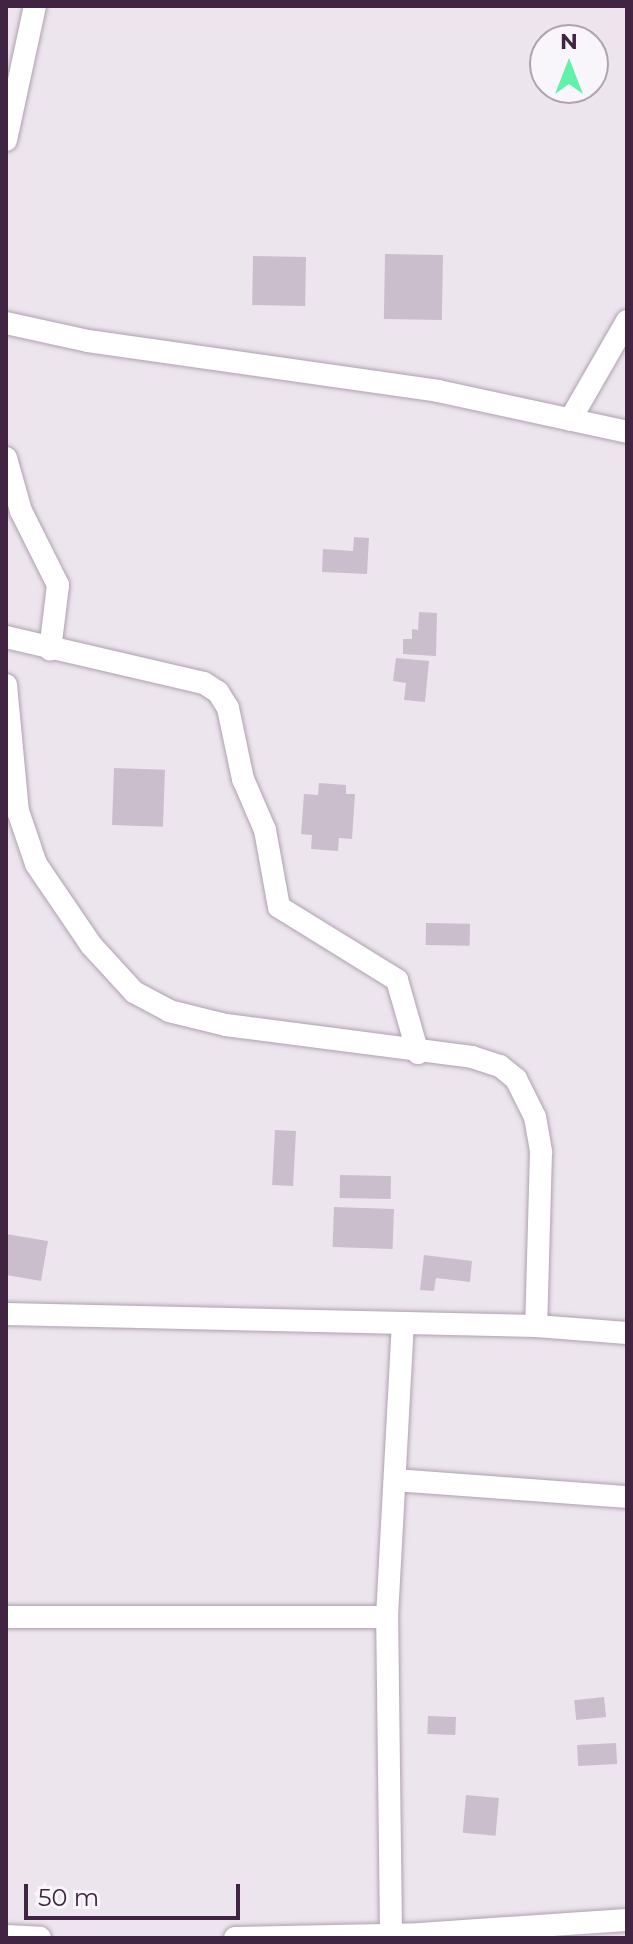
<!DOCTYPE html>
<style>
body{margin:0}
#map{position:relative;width:633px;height:1944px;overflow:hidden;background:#ede5ee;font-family:Montserrat,sans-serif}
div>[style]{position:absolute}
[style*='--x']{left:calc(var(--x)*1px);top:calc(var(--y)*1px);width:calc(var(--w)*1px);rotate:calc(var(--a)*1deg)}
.building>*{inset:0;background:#cabecc;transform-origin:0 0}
.roads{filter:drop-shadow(0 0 2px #afa0b0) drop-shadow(0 0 2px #afa0b0)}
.street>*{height:22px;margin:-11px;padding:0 11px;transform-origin:11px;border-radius:11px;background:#fff}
span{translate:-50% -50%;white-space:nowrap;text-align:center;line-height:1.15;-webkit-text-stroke:8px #f9f6fb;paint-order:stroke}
.frame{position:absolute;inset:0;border:8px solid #402441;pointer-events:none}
.north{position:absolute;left:529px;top:24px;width:80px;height:80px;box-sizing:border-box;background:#f9f6fb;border:2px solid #afa2b1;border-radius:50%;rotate:0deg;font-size:22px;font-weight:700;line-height:32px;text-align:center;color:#402441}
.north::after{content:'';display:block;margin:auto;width:28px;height:36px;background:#61f1aa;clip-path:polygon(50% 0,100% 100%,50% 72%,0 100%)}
.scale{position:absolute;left:24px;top:1884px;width:216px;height:36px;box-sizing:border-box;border:4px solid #402441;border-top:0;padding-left:10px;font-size:24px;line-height:28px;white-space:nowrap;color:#402441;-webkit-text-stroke:6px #f9f6fb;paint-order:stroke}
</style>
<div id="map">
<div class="building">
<div style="left:385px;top:254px;width:58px;height:65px;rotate:1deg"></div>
<div style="left:253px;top:256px;width:53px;height:49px;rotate:1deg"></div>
<div style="clip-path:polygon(354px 537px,369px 538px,367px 574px,322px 572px,323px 549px,353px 551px)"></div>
<div style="clip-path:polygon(419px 612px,437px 613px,436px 656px,403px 654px,403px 639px,412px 639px,412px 629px,418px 630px)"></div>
<div style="clip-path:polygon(396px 658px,429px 661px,425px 702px,404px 700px,406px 683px,393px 681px)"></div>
<div style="left:114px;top:768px;width:51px;height:57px;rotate:2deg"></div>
<div style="clip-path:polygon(319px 783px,346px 785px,346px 794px,355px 794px,352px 839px,339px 838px,338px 851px,311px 849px,312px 835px,301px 834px,304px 794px,318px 795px)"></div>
<div style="left:426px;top:923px;width:44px;height:22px;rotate:1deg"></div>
<div style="left:275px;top:1130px;width:21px;height:55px;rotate:3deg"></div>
<div style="left:340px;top:1175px;width:51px;height:23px;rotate:1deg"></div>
<div style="left:334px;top:1207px;width:60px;height:40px;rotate:2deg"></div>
<div style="clip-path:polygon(6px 1234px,48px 1241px,41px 1281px,6px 1275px)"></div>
<div style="clip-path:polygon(424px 1255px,472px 1261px,470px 1282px,436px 1278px,434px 1291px,420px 1290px)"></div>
<div style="left:604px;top:1697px;width:20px;height:30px;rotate:84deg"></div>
<div style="left:428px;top:1716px;width:28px;height:18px;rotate:2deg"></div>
<div style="left:616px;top:1743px;width:21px;height:39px;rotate:87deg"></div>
<div style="left:466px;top:1795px;width:33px;height:38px;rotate:5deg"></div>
</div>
<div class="roads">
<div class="street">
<div style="--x:6;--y:140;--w:137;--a:-77.8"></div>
<div style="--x:6;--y:323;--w:84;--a:12.4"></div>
<div style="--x:88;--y:341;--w:354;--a:8.1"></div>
<div style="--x:438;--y:391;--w:193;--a:12.2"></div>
<div style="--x:570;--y:420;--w:114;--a:-60.1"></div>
<div style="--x:6;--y:458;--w:55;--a:74.2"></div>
<div style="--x:21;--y:511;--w:83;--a:63.4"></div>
<div style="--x:58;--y:585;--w:65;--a:97"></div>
<div style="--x:6;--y:637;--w:203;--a:13.1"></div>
<div style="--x:204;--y:683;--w:17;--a:33"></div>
<div style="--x:218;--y:692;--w:19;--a:58"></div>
<div style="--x:228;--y:708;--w:73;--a:78.1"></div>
<div style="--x:243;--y:779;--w:56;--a:66.7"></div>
<div style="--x:265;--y:830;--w:78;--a:79.7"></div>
<div style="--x:279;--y:907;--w:139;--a:31.7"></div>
<div style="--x:397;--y:980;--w:76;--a:74"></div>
<div style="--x:6;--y:685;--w:127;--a:84.6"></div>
<div style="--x:18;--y:811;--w:56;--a:71.2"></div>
<div style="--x:36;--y:864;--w:98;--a:55.8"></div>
<div style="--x:91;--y:945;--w:64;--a:47.5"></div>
<div style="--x:134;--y:992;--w:40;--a:28"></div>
<div style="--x:169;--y:1011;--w:59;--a:13.8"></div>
<div style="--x:226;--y:1025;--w:248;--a:7.4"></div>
<div style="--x:472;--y:1057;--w:29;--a:18"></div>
<div style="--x:500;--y:1066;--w:21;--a:39"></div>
<div style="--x:516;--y:1079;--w:42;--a:63.4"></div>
<div style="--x:535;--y:1117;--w:36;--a:80"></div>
<div style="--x:541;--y:1152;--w:174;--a:91.6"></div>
<div style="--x:6;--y:1314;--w:530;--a:1.3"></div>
<div style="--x:536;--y:1326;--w:91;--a:4.4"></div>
<div style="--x:395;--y:1480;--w:233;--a:4.2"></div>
<div style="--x:6;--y:1617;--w:381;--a:0"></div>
<div style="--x:391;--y:1933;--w:316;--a:-90.7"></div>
<div style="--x:387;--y:1617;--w:294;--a:-86.9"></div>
<div style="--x:6;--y:1936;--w:34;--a:3"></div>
<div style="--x:235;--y:1938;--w:185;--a:-1.2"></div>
<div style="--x:420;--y:1934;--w:207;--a:-3.9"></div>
</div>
</div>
<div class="frame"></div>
<div class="north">N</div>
<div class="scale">50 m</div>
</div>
